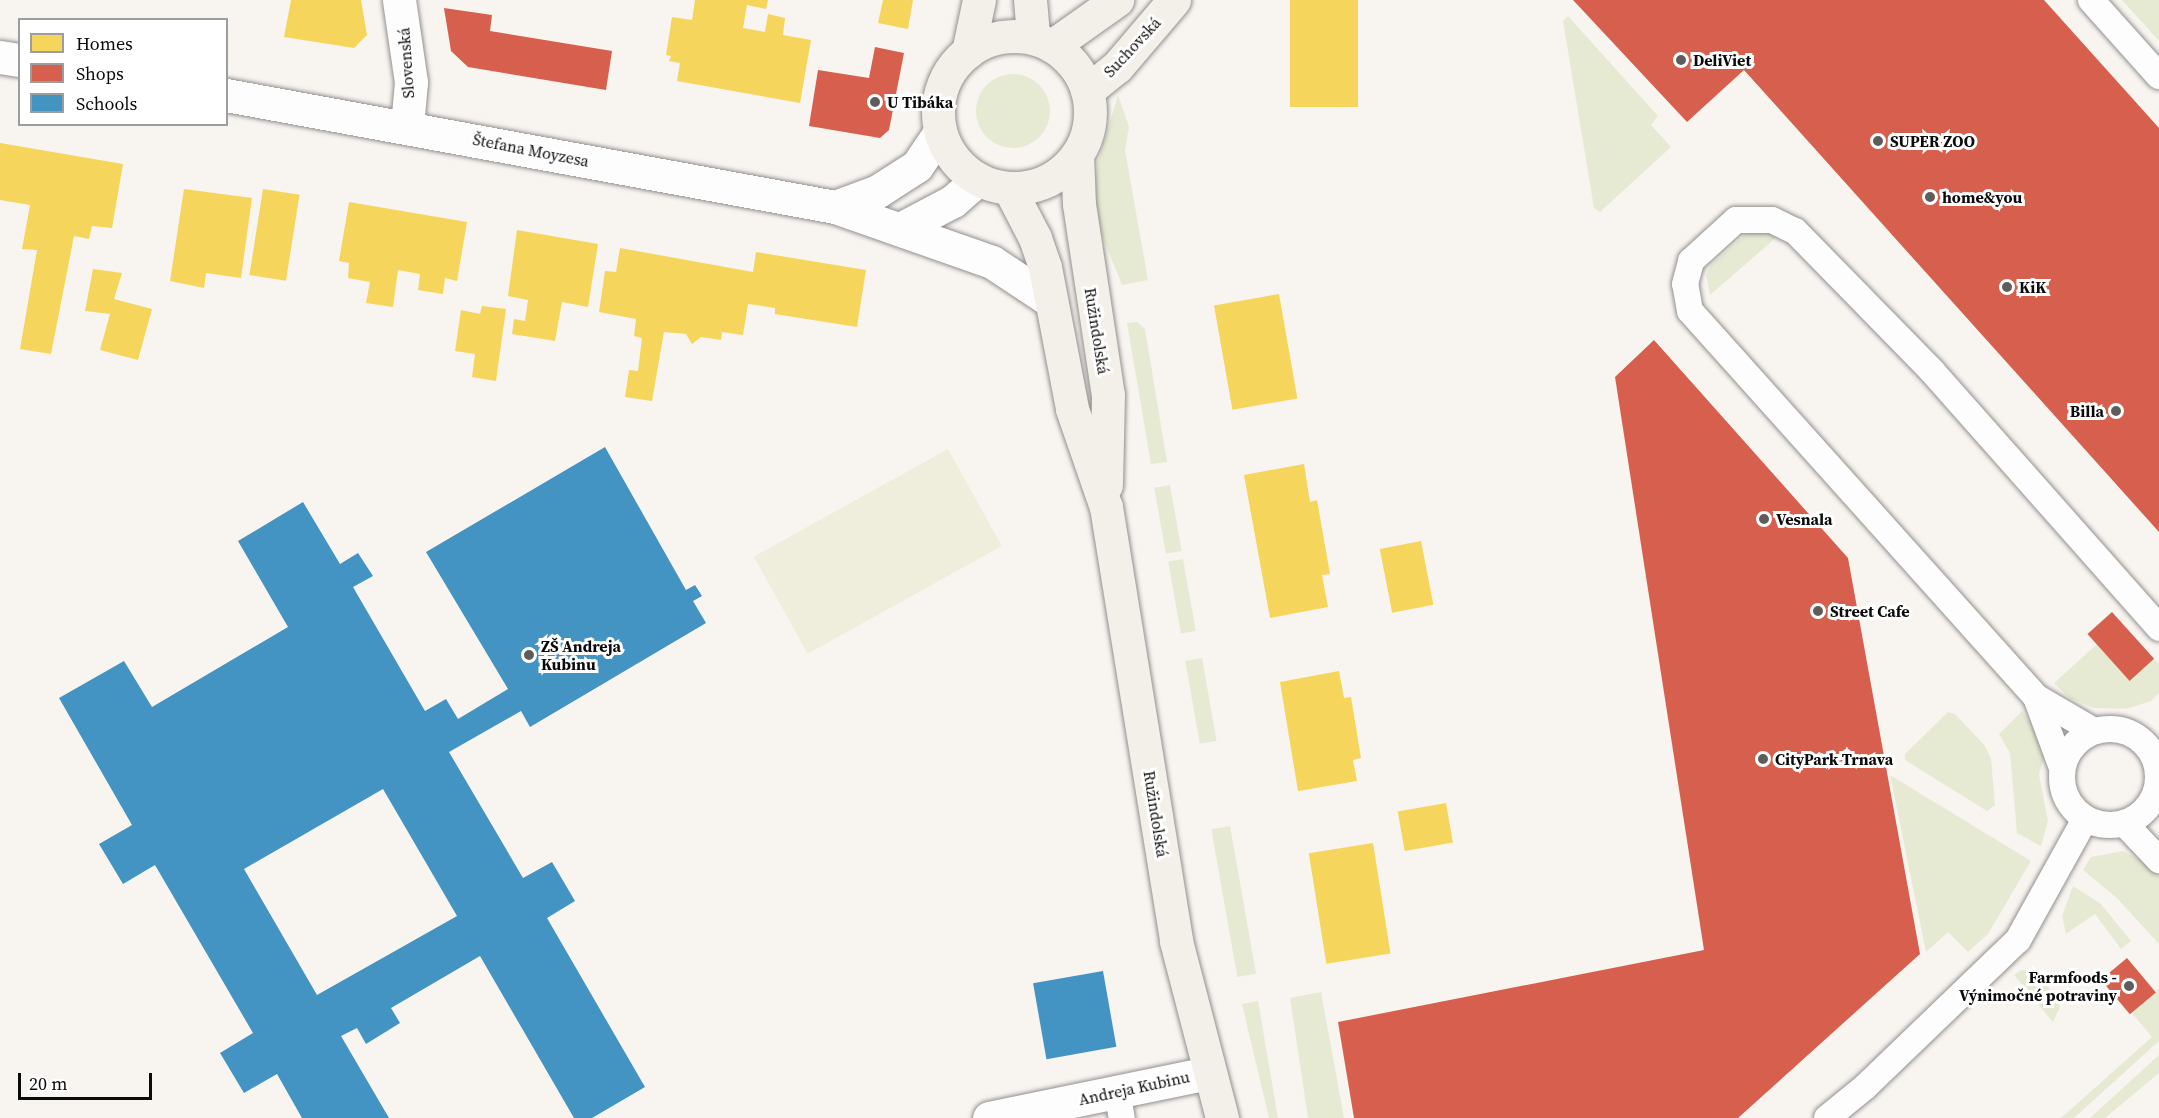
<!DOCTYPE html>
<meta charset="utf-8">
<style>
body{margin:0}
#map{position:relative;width:2159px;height:1118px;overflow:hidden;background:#f8f4f0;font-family:"Source Serif 4",serif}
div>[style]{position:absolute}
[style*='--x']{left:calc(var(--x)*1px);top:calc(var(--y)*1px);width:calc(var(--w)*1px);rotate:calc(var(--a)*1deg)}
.green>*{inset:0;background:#e7ead2;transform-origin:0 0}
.round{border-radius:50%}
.pitch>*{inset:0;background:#efeedc;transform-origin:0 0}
.homes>*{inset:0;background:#f6d55c;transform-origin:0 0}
.shops>*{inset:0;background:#d6604d;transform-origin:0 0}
.schools>*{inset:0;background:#4393c3;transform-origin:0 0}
.roads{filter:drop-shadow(0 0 2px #92908e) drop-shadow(0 0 2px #92908e)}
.lane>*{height:26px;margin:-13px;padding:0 13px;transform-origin:13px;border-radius:13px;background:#fefdfd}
.lane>.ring{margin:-13px;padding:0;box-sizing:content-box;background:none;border:26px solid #fefdfd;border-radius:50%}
.street>*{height:33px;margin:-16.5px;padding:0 16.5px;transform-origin:16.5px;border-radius:16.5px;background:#fefdfd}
.secondary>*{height:33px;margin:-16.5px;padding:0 16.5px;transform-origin:16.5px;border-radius:16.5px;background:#f3efe9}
.secondary>.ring{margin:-16.5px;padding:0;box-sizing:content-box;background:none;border:33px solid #f3efe9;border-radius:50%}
.dots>*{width:16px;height:16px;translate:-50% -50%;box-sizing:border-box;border:3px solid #fff;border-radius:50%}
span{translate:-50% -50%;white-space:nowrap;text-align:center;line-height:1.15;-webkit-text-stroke:6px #fff;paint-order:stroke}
.street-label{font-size:16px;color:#0b0b0b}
.poi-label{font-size:16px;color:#0b0b0b;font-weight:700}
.left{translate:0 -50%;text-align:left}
.right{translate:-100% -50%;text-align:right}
.legend{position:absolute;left:18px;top:18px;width:210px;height:108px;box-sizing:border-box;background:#fff;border:2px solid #9d9d9d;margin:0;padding:8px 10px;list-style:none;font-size:18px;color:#0b0b0b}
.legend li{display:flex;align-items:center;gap:12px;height:30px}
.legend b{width:30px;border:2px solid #9d9d9d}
.scale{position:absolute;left:18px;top:1073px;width:134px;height:27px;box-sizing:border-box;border:3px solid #0b0b0b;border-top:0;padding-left:8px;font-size:18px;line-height:21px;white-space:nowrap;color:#0b0b0b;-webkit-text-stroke:4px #fff;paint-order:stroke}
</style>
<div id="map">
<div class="green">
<div style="clip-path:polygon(2122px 0,2159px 0,2159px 41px)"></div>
<div style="clip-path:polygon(1568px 16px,1658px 116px,1651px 125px,1671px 147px,1600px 212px,1594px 208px,1563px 21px)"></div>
<div class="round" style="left:976px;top:74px;width:74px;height:74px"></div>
<div style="clip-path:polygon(1118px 95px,1129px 127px,1125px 150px,1148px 280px,1122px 285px,1101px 233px,1094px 202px,1098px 162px)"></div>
<div style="clip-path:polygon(1771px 228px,1778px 236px,1710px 295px,1706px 275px,1711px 265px,1747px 233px)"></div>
<div style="clip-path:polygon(1137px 322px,1145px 329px,1167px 462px,1151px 464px,1127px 323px)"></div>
<div style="left:1170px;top:485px;width:67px;height:16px;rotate:80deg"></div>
<div style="left:1183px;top:559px;width:73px;height:15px;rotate:80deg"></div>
<div style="clip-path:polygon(2097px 644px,2131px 681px,2154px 659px,2159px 664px,2159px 693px,2151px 701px,2126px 709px,2094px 708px,2069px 698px,2054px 683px)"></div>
<div style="left:1202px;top:658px;width:84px;height:17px;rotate:80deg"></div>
<div style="clip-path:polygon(2022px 711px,2041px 736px,2045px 754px,2039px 774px,2048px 821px,2041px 846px,2017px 833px,2010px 753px,1999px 734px)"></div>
<div style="clip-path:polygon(1948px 712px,1955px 714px,1985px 746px,1991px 759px,1995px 805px,1987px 811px,1905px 760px,1905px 754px)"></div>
<div style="clip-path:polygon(1890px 775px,2031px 861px,1988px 934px,1968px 952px,1948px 932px,1926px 952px)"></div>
<div style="left:1230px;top:826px;width:150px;height:19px;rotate:80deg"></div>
<div style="clip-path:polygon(2123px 851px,2146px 863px,2159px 876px,2159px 944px,2117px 898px,2083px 870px,2091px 857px)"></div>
<div style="clip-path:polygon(2073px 886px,2101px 904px,2131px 941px,2121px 949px,2095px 914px,2066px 934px,2062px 916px)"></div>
<div style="clip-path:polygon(2021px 970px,2032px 971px,2058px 997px,2060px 1007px,2053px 1022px,2014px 975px)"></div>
<div style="clip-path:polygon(2159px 989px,2159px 1041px,2074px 1118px,2061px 1118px,2152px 1037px,2131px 1012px)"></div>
<div style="clip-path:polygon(1321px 992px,1344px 1118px,1308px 1118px,1290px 998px)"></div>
<div style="clip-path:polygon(1258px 1001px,1278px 1118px,1269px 1118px,1242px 1004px)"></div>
<div style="clip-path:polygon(2159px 1055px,2159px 1073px,2105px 1118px,2090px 1118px)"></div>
</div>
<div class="pitch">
<div style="left:948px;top:449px;width:111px;height:222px;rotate:61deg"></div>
</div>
<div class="homes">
<div style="clip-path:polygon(291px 0,361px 0,367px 35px,354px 48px,284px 37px)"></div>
<div style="clip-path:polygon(695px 0,768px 0,766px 9px,747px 5px,743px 28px,765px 32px,768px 14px,785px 18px,783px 35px,811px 40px,800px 103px,677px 81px,680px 63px,669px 61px,671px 56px,666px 55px,672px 17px,692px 20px)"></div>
<div style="clip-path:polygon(883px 0,913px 0,908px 29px,878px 23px)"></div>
<div style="left:1290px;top:0;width:68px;height:107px"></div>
<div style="clip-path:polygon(0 143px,123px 164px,112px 228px,92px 226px,89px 239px,74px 236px,51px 354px,20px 349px,37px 250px,22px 249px,30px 205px,0 200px)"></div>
<div style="clip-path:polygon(184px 189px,252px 198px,241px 278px,206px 273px,204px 288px,170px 281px)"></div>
<div style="left:263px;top:189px;width:37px;height:87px;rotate:9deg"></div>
<div style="clip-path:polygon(349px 202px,467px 222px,457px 281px,445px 278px,443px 294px,418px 290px,420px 274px,398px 270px,393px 307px,366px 303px,370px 282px,348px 278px,349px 263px,339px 261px)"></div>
<div style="clip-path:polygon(517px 230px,598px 244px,588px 307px,562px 302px,555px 341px,512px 334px,514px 319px,525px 321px,528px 300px,508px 296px)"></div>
<div style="clip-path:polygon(620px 248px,753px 272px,756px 252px,866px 270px,857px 327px,775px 314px,775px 308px,748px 304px,743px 335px,722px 332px,721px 340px,701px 337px,692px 344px,686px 334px,664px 332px,652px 401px,625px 397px,629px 370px,638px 371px,642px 338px,634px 336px,636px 319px,599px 312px,605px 271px,616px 272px)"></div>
<div style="clip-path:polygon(93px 269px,122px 273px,114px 299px,152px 309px,138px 360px,100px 350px,110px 314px,85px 311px)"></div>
<div style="left:1279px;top:294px;width:106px;height:66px;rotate:80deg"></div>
<div style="clip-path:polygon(482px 306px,506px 309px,496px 381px,472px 377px,475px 354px,455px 351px,461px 310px,480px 314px)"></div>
<div style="clip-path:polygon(1304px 464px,1310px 502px,1317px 500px,1330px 574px,1322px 575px,1328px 607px,1270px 618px,1244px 475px)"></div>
<div style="left:1421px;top:541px;width:65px;height:42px;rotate:79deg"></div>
<div style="clip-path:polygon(1339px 671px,1344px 698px,1351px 697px,1361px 758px,1353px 760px,1357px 781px,1298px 791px,1280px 682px)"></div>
<div style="left:1446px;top:803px;width:40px;height:49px;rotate:80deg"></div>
<div style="left:1373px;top:843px;width:112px;height:65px;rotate:81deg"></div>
</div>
<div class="shops">
<div style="clip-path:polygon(1573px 0,2044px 0,2159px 128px,2159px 532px,1744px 70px,1687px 122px)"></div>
<div style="clip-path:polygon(444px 8px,492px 15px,490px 31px,612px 51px,606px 90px,468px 67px,451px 51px)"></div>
<div style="clip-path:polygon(875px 47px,904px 53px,889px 130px,880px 138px,809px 126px,818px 70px,869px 78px)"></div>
<div style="clip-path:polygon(1654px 340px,1848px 558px,1920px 954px,1738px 1118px,1354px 1118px,1338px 1022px,1704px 950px,1615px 377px)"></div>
<div style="left:2112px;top:612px;width:63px;height:33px;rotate:48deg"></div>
<div style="left:2127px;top:958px;width:45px;height:34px;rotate:50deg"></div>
</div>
<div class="schools">
<div style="clip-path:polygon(evenodd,605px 447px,686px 590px,695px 585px,702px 596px,693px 601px,706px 623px,530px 727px,521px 711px,449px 752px,523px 878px,552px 862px,575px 901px,547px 918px,645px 1087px,592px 1118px,574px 1118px,480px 956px,391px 1008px,400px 1023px,366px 1044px,357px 1028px,341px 1036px,389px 1118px,302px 1118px,277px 1074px,244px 1093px,220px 1053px,253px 1033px,155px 865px,123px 884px,99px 844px,132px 825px,59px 698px,124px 661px,152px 707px,288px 627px,238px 541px,303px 502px,340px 564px,358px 553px,373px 576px,353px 587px,425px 711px,446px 699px,458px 719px,508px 689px,426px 552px,605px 447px,383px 789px,457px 916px,317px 995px,244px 869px,383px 789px)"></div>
<div style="left:1103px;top:971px;width:77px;height:71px;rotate:80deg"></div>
</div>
<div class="roads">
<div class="lane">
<div style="--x:2091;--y:0;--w:102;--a:48.2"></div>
<div style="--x:2036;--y:697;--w:76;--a:69.9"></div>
<div class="ring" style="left:2062px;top:729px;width:70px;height:70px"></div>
<div style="--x:2094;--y:731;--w:67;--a:-149.6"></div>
<div style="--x:2036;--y:697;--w:518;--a:-131.87"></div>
<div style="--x:1690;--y:311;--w:27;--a:-100"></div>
<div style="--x:1685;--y:284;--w:24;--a:-75"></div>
<div style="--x:1691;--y:261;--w:61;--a:-42.3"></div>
<div style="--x:1736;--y:220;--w:36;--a:0"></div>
<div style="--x:1772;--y:220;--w:25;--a:26"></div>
<div style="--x:1795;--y:231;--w:196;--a:45.6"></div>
<div style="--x:1932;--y:371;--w:343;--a:48.5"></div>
<div style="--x:2125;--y:824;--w:50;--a:46.6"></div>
<div style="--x:1117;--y:1091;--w:27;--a:80"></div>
<div style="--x:1827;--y:1118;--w:49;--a:-39.2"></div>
<div style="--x:1865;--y:1087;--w:212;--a:-43.9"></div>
<div style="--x:2018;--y:940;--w:138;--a:-61"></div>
</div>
<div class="street">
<div style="--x:399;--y:0;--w:83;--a:81.7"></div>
<div style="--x:411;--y:82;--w:44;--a:95.2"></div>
<div style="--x:0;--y:57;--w:20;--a:9"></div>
<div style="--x:226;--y:95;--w:619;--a:10.42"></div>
<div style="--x:835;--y:207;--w:166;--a:19.3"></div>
<div style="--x:992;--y:262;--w:67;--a:33.5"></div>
<div style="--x:835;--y:207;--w:46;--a:-20.4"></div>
<div style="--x:878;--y:191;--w:46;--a:-32.7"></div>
<div style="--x:917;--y:166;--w:41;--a:-55.9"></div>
<div style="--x:900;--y:229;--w:60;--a:-27.8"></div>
<div style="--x:953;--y:201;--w:33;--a:-41"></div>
<div style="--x:989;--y:1118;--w:225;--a:-11.6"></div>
</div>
<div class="secondary">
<div style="--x:1030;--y:0;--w:38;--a:85"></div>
<div class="ring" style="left:938px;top:36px;width:119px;height:119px"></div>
<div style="--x:1052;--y:46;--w:80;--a:-35.3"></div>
<div style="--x:968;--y:52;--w:53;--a:-78.1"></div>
<div style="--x:1087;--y:91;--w:38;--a:-39"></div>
<div style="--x:1117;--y:67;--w:88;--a:-49.6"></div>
<div style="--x:1077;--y:155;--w:49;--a:87.7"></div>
<div style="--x:1079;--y:204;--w:193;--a:81.4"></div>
<div style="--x:1108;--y:395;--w:90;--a:91.3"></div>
<div style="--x:1009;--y:188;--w:56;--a:62.5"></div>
<div style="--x:1035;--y:238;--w:31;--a:71"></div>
<div style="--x:1045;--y:267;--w:145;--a:79.2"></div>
<div style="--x:1072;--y:409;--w:104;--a:70.9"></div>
<div style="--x:1106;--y:507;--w:440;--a:80.8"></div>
<div style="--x:1176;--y:941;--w:183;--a:75.4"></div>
</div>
</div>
<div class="dots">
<div style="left:1681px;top:60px;background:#5e5d5b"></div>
<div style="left:875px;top:102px;background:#5e5d5b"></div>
<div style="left:1878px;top:141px;background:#5e5d5b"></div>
<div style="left:1930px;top:197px;background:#5e5d5b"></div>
<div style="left:2007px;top:287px;background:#5e5d5b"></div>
<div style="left:2116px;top:411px;background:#5e5d5b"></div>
<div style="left:1764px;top:519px;background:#5e5d5b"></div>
<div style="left:1818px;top:611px;background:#5e5d5b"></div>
<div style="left:529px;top:655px;background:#5e5d5b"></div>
<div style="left:1763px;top:759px;background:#5e5d5b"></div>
<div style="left:2129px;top:986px;background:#5e5d5b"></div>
</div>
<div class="street-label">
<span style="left:1132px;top:47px;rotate:-47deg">Suchovská</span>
<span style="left:406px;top:63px;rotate:-94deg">Slovenská</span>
<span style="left:531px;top:150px;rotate:11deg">Štefana Moyzesa</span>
<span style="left:1097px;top:331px;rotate:81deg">Ružindolská</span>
<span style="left:1156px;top:814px;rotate:81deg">Ružindolská</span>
<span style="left:1134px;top:1088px;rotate:-12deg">Andreja Kubinu</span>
</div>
<div class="poi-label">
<span class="left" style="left:1693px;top:60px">DeliViet</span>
<span class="left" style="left:887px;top:102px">U Tibáka</span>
<span class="left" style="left:1890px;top:141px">SUPER ZOO</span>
<span class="left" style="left:1942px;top:197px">home&amp;you</span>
<span class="left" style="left:2019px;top:287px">KiK</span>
<span class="right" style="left:2104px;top:411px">Billa</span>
<span class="left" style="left:1776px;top:519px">Vesnala</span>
<span class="left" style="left:1830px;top:611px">Street Cafe</span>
<span class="left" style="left:541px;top:655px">ZŠ Andreja<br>Kubinu</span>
<span class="left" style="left:1775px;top:759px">CityPark Trnava</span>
<span class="right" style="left:2117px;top:986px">Farmfoods -<br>Výnimočné potraviny</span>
</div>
<ul class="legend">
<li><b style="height:16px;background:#f6d55c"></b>Homes</li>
<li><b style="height:16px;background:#d6604d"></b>Shops</li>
<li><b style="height:16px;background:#4393c3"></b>Schools</li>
</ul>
<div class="scale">20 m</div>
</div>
